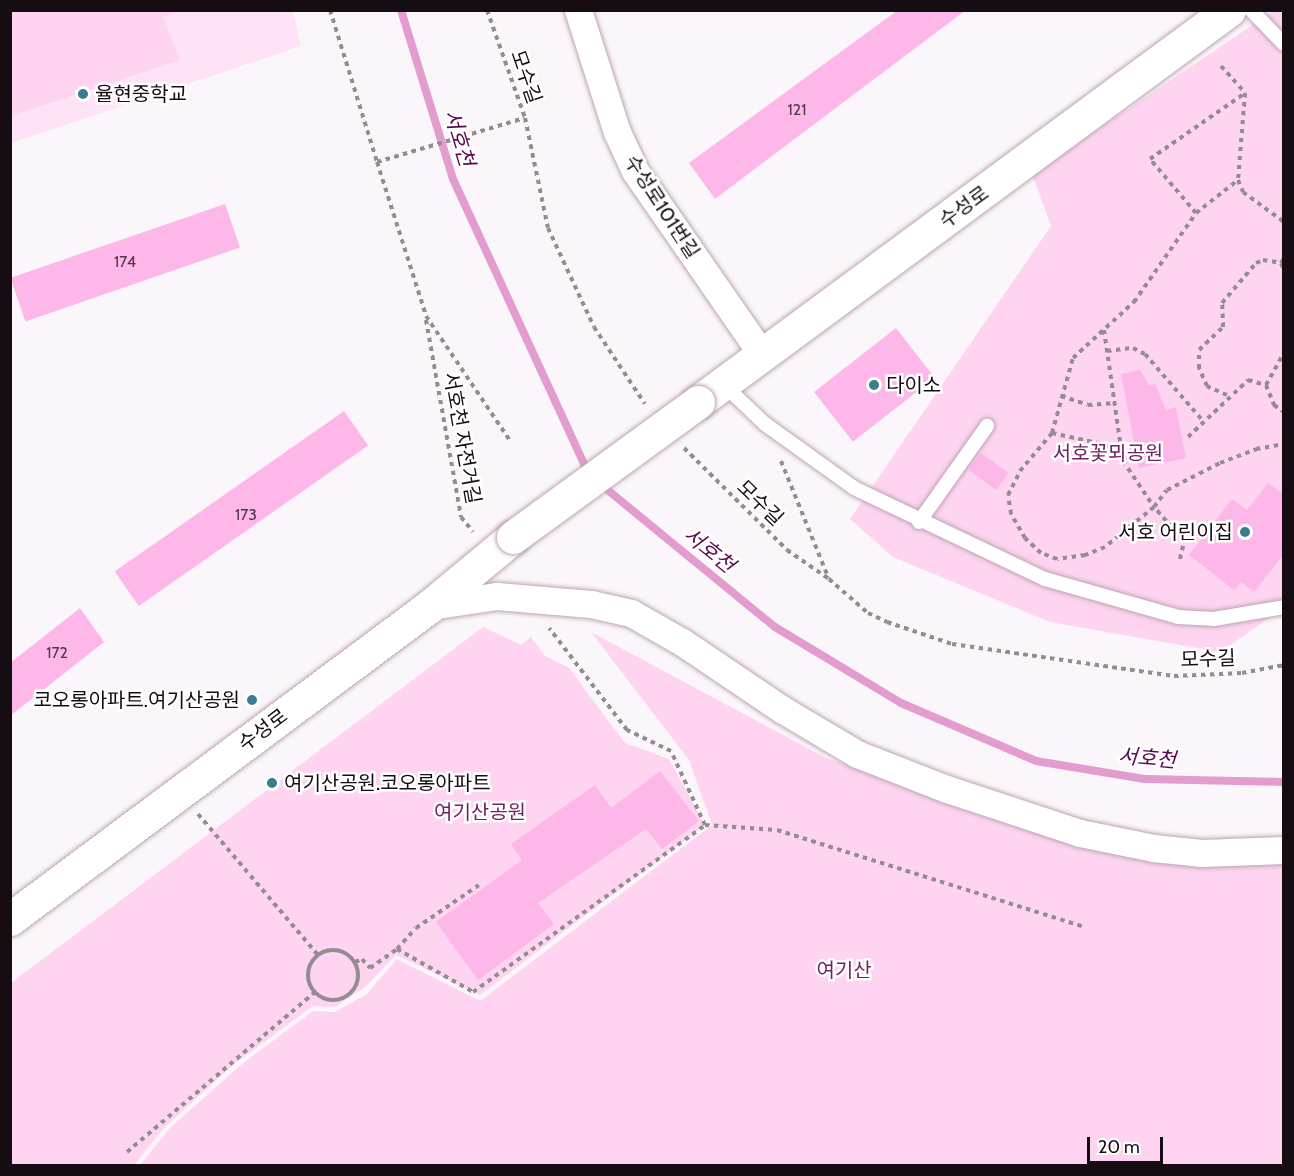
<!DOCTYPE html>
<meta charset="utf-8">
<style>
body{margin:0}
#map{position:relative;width:1294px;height:1176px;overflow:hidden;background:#fbf6f9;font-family:Cabin,"Noto Sans KR",sans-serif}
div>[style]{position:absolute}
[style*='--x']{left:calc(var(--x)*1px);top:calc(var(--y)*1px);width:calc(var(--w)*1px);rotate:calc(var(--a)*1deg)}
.built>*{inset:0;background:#fee2f5}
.green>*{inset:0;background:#fed4f1}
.stream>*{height:8px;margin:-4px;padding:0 4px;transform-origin:4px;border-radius:4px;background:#e29dce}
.building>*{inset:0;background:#feb7e9;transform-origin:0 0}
.path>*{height:4px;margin-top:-2px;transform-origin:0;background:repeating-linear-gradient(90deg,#938c90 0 4.5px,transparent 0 9px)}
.path>.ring{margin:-2px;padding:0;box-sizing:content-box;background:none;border:4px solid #938c90;border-radius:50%}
.roads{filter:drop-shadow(0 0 2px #bea4b6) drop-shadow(0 0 2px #bea4b6)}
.service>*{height:14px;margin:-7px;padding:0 7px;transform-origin:7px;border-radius:7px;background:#fff}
.minor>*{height:27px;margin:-13.5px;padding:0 13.5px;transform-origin:13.5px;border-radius:13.5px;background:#fff}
.secondary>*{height:33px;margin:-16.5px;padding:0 16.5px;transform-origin:16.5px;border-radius:16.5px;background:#fff}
.bridges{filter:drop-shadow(0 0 2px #bea4b6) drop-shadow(0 0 2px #bea4b6)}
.secondary-bridge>*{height:33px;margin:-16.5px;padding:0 16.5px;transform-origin:16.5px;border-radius:16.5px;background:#fff}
.dots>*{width:16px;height:16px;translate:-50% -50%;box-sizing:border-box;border:3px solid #fff;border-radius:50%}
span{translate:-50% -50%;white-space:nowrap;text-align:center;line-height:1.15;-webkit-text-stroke:5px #fff;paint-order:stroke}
.number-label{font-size:16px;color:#503848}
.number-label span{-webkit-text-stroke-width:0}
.street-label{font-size:20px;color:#160d13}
.poi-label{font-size:20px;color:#160d13}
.left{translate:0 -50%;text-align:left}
.right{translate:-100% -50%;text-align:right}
.park-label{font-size:20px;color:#722260}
.water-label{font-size:21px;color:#5b094b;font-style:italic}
.frame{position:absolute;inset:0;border:12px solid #160d13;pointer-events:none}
.scale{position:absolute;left:1087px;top:1137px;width:76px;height:27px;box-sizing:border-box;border:3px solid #160d13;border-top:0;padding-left:8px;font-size:18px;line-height:21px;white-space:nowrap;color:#160d13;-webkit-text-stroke:4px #fff;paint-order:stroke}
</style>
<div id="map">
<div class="built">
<div style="clip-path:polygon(10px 11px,293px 11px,301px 46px,11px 143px)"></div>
</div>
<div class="green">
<div style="clip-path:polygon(10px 11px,179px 11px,163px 17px,180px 60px,11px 116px)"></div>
<div style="clip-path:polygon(1273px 11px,1283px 11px,1284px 608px,1220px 652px,1050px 622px,893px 557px,850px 519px,1051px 226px,1032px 174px)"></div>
<div style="clip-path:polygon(483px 627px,521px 645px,531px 637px,545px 656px,569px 668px,625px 743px,669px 759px,705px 825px,480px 995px,396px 955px,365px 987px,335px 1007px,313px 1006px,233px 1065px,163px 1129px,134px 1165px,11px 1166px,11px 983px)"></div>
<div style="clip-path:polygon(591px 632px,826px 758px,1122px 854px,1283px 862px,1283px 1165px,139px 1166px,170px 1128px,242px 1064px,313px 1011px,335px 1012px,367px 994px,397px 959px,480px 1001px,712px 825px,689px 760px)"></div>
</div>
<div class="stream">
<div style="--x:401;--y:10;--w:177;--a:72.9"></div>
<div style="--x:453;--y:179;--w:323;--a:65.3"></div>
<div style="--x:599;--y:483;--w:227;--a:39.3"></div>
<div style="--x:775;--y:627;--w:147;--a:31.1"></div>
<div style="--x:901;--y:703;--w:147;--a:23.2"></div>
<div style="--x:1036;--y:761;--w:110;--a:9.4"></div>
<div style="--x:1145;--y:779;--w:139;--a:1.2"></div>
</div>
<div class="building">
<div style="clip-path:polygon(898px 10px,966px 10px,715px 199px,689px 163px)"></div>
<div style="left:225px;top:204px;width:46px;height:227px;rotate:71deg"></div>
<div style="left:896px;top:328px;width:63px;height:104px;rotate:52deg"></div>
<div style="clip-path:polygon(1140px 370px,1149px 385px,1155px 384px,1166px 410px,1176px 407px,1186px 458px,1139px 468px,1121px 374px)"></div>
<div style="left:344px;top:411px;width:42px;height:280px;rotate:55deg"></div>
<div style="left:981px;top:453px;width:34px;height:21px;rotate:36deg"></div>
<div style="clip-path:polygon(1268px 483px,1284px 494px,1284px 554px,1254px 592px,1241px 582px,1234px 590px,1189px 555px,1232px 499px,1247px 510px)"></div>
<div style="clip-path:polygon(80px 608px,104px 642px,10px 716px,10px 663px)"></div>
<div style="clip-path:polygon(660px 771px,699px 821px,662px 849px,646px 829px,538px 903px,554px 924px,478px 980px,436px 922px,522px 860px,511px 844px,595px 785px,611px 808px)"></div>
</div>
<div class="path">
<div style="--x:330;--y:10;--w:159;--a:72.8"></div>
<div style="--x:377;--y:162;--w:154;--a:-16.6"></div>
<div style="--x:487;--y:10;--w:114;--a:70.6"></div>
<div style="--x:525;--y:118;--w:112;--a:78.2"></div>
<div style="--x:548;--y:228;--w:109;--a:65.1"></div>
<div style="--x:594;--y:327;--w:92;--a:56.5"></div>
<div style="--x:1221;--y:66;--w:36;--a:48"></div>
<div style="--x:377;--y:162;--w:162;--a:72.3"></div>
<div style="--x:426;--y:316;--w:152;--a:56"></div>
<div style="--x:1196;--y:213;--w:71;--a:-130.4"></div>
<div style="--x:1150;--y:159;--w:116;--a:-34.8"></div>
<div style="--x:1245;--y:93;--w:87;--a:94.6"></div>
<div style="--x:1238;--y:180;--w:13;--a:67"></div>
<div style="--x:1243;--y:192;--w:51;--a:36.2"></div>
<div style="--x:1281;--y:263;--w:8;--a:67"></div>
<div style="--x:426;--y:320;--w:200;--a:79.9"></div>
<div style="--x:461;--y:517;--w:19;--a:51"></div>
<div style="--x:1104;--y:330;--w:119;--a:81.8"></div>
<div style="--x:1121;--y:448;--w:10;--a:11"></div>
<div style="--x:1107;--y:351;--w:26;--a:-7"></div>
<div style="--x:1133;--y:348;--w:13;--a:27"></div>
<div style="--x:1145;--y:354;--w:90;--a:49.1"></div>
<div style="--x:1266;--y:385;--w:38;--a:-61"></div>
<div style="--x:1227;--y:395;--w:22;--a:-156"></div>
<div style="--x:1207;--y:386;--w:20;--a:-114"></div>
<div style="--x:1199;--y:368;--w:18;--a:-90"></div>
<div style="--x:1199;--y:350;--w:33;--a:-44"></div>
<div style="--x:1223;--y:327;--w:24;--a:-92"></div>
<div style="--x:1222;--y:303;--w:52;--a:-49.6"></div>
<div style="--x:1256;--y:263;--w:8;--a:-23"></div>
<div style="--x:1263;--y:260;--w:18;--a:9"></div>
<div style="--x:1281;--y:263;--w:6;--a:-59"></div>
<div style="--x:1061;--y:396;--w:28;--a:18"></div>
<div style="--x:1088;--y:405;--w:27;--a:-4"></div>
<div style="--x:1052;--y:433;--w:71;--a:12.3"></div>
<div style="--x:1121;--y:448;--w:13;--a:81"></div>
<div style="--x:1123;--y:461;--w:55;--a:56"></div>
<div style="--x:1154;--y:507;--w:63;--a:140.8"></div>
<div style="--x:1105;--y:547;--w:22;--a:158"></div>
<div style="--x:1085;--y:555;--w:28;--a:172"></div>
<div style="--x:1057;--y:559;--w:17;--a:-159"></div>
<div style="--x:1041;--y:553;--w:22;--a:-137"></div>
<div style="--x:1025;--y:538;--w:28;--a:-120"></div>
<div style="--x:1011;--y:514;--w:19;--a:-99"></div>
<div style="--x:1008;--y:495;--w:27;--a:-63"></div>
<div style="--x:1020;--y:471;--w:50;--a:-49.9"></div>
<div style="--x:1052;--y:433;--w:78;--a:-74.4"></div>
<div style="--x:1073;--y:358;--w:83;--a:-42.6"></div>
<div style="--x:1134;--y:302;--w:108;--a:-55.1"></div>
<div style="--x:1196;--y:213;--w:53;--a:-38.2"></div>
<div style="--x:1188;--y:437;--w:83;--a:-43.5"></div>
<div style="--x:1248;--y:380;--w:19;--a:16"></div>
<div style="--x:1266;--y:385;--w:22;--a:68"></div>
<div style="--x:1274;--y:405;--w:12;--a:35"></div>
<div style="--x:684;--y:448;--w:145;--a:44.7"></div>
<div style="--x:787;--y:550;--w:51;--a:34.6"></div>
<div style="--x:829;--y:579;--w:52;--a:41.1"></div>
<div style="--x:868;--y:613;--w:21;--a:25"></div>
<div style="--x:887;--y:622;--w:69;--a:18.7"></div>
<div style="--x:952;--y:644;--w:224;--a:8.2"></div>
<div style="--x:1174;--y:676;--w:68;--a:-2.5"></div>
<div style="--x:1242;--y:673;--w:43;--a:-10.8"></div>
<div style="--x:781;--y:461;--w:127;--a:67.9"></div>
<div style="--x:1180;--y:559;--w:18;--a:-77"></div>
<div style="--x:1184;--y:541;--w:45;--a:-131.4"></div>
<div style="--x:1154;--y:507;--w:21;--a:-53"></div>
<div style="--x:1167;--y:490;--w:59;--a:-27"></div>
<div style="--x:1220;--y:463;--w:39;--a:-21"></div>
<div style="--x:1256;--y:449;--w:28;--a:-10"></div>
<div style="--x:198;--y:814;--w:185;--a:49.6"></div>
<div style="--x:705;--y:825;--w:72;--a:4"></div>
<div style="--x:777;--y:830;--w:322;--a:17.5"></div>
<div style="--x:397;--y:949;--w:28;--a:-48"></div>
<div style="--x:416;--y:928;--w:76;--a:-34.3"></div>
<div class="ring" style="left:308px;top:950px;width:46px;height:46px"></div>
<div style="--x:355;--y:962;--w:8;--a:-23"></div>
<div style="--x:362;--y:959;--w:12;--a:48"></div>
<div style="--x:370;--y:968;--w:33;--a:-35"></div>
<div style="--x:397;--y:949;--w:87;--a:29.5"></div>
<div style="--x:473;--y:992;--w:286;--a:-35.7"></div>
<div style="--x:705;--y:825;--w:81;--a:-114.7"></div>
<div style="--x:671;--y:751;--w:49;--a:-154.5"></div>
<div style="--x:627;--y:730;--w:128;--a:-127.4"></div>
<div style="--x:127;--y:1152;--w:247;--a:-40.4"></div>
</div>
<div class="roads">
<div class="service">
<div style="--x:1251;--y:10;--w:47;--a:45.9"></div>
<div style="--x:723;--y:384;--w:58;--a:43.6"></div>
<div style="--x:765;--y:424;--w:110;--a:35.7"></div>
<div style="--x:854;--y:488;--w:212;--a:25.5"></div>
<div style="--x:1045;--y:579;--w:138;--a:15.9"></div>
<div style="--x:1178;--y:617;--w:36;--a:3"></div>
<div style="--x:1214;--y:619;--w:71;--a:-9.7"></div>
<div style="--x:919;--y:522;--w:118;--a:-54.7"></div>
</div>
<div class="minor">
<div style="--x:578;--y:10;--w:128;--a:72.3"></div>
<div style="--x:617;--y:132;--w:43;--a:65.2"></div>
<div style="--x:635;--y:171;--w:225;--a:55.3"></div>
<div style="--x:430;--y:606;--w:68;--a:-8.5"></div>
<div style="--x:497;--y:596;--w:94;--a:4.9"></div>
<div style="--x:591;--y:604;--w:41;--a:12.7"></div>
<div style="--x:631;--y:613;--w:59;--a:29.6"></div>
<div style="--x:682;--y:642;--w:122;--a:34"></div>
<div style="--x:783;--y:710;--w:86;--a:30.7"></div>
<div style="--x:857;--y:754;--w:97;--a:21.3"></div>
<div style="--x:947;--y:789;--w:140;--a:18.3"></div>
<div style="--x:1080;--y:833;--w:75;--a:11.6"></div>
<div style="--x:1153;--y:848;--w:49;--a:5.8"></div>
<div style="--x:1202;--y:853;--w:82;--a:-2.1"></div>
</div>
<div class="secondary">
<div style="--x:698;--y:402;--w:660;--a:-36.44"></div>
<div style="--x:10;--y:919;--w:524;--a:-36.69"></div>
<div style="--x:430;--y:606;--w:108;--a:-39.7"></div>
</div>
</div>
<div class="bridges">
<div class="secondary-bridge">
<div style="--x:513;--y:537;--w:229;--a:-36.1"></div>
</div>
</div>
<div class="dots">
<div style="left:83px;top:94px;background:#3a7d8d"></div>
<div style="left:874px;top:385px;background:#3a7d8d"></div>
<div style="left:1245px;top:532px;background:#3a7d8d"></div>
<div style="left:252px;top:700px;background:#3a7d8d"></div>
<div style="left:272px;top:783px;background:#3a7d8d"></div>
</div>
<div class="number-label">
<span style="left:797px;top:110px">121</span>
<span style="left:125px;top:262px">174</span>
<span style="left:246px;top:515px">173</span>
<span style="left:57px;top:653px">172</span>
</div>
<div class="street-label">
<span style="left:526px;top:77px;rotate:71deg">모수길</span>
<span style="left:662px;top:207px;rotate:57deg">수성로101번길</span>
<span style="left:964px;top:207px;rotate:-36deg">수성로</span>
<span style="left:462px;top:438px;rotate:80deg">서호천 자전거길</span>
<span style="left:760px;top:503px;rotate:44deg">모수길</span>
<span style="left:1208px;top:659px;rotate:-2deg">모수길</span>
<span style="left:263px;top:730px;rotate:-37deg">수성로</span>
</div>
<div class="poi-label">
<span class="left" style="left:95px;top:94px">율현중학교</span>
<span class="left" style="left:886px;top:385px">다이소</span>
<span class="right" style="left:1233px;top:532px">서호 어린이집</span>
<span class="right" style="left:240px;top:700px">코오롱아파트.여기산공원</span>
<span class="left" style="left:284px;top:783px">여기산공원.코오롱아파트</span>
</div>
<div class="park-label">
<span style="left:1108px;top:453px">서호꽃뫼공원</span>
<span style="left:480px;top:812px">여기산공원</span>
<span style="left:844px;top:970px">여기산</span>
</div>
<div class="water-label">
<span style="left:459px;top:138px;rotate:73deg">서호천</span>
<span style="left:709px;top:550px;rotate:39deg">서호천</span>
<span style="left:1147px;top:758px;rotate:5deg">서호천</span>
</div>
<div class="frame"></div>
<div class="scale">20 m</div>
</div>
